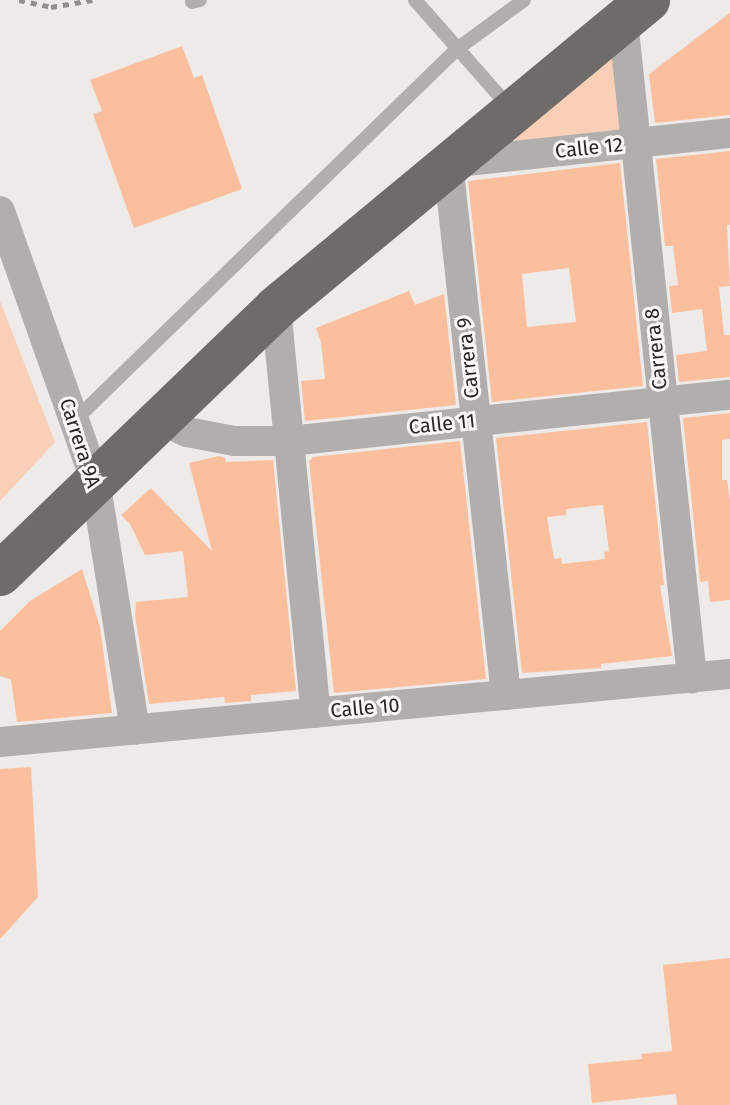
<!DOCTYPE html>
<style>
body{margin:0}
#map{position:relative;width:730px;height:1105px;overflow:hidden;background:#eeeae8;font-family:"Fira Sans",sans-serif}
div>[style]{position:absolute}
[style*='--x']{left:calc(var(--x)*1px);top:calc(var(--y)*1px);width:calc(var(--w)*1px);rotate:calc(var(--a)*1deg)}
.green>*{inset:0;background:#f9cfb7}
.building>*{inset:0;background:#fbbf9e}
.path>*{height:5px;margin-top:-2.5px;transform-origin:0;background:repeating-linear-gradient(90deg,#918f8d 0 6px,transparent 0 12px)}
.lane>*{height:14px;margin:-7px;padding:0 7px;transform-origin:7px;border-radius:7px;background:#b1afae}
.street>*{height:30px;margin:-15px;padding:0 15px;transform-origin:15px;border-radius:15px;background:#b1afae}
.highway>*{height:44px;margin:-22px;padding:0 22px;transform-origin:22px;border-radius:22px;background:#6e6b69}
span{translate:-50% -50%;white-space:nowrap;text-align:center;line-height:1.15;-webkit-text-stroke:6px #fbf7f5;paint-order:stroke}
.street-label{font-size:20px;color:#272625}
</style>
<div id="map">
<div class="green">
<div style="clip-path:polygon(614px 49px,621px 132px,492px 149px)"></div>
<div style="clip-path:polygon(0 301px,55px 442px,0 501px)"></div>
</div>
<div class="building">
<div style="clip-path:polygon(730px 13px,730px 115px,655px 123px,649px 74px)"></div>
<div style="clip-path:polygon(182px 46px,194px 78px,202px 75px,242px 189px,134px 228px,93px 114px,102px 111px,90px 80px)"></div>
<div style="clip-path:polygon(730px 151px,730px 225px,727px 225px,730px 286px,719px 287px,724px 335px,730px 335px,730px 377px,679px 382px,676px 355px,707px 351px,702px 309px,672px 313px,669px 286px,678px 285px,673px 246px,665px 246px,656px 159px)"></div>
<div style="clip-path:polygon(evenodd,620px 163px,643px 386px,492px 402px,468px 181px,620px 163px,569px 268px,576px 322px,527px 327px,522px 274px,569px 268px)"></div>
<div style="clip-path:polygon(409px 291px,415px 305px,444px 294px,456px 405px,305px 421px,301px 381px,325px 379px,321px 342px,316px 328px)"></div>
<div style="clip-path:polygon(730px 413px,730px 439px,722px 440px,722px 480px,727px 480px,730px 500px,730px 600px,710px 602px,708px 581px,700px 582px,683px 418px)"></div>
<div style="clip-path:polygon(evenodd,647px 422px,664px 585px,660px 586px,672px 656px,601px 664px,601px 668px,522px 673px,496px 438px,647px 422px,603px 505px,609px 551px,604px 552px,605px 559px,562px 564px,561px 558px,554px 559px,547px 517px,566px 515px,566px 509px,603px 505px)"></div>
<div style="clip-path:polygon(460px 441px,486px 679px,334px 693px,309px 461px,313px 457px)"></div>
<div style="clip-path:polygon(219px 456px,225px 458px,226px 462px,273px 460px,296px 691px,251px 695px,251px 701px,225px 703px,224px 697px,149px 704px,135px 615px,136px 602px,188px 597px,183px 551px,145px 555px,130px 524px,121px 515px,151px 488px,212px 551px,189px 463px)"></div>
<div style="clip-path:polygon(82px 569px,100px 627px,112px 713px,17px 722px,11px 680px,0 676px,0 631px,30px 601px)"></div>
<div style="clip-path:polygon(31px 767px,38px 897px,0 939px,0 769px)"></div>
<div style="clip-path:polygon(730px 958px,730px 1105px,677px 1105px,676px 1094px,592px 1103px,588px 1064px,642px 1059px,641px 1054px,672px 1051px,663px 965px)"></div>
</div>
<div class="path">
<div style="--x:19;--y:0;--w:33;--a:12"></div>
<div style="--x:51;--y:7;--w:42;--a:-9.7"></div>
</div>
<div class="lane">
<div style="--x:415;--y:0;--w:145;--a:48.6"></div>
<div style="--x:192;--y:2;--w:8;--a:-14"></div>
<div style="--x:74;--y:421;--w:534;--a:-44.17"></div>
<div style="--x:457;--y:49;--w:83;--a:-36.2"></div>
</div>
<div class="street">
<div style="--x:623;--y:20;--w:662;--a:84.01"></div>
<div style="--x:0;--y:211;--w:285;--a:70.5"></div>
<div style="--x:95;--y:480;--w:253;--a:80.9"></div>
<div style="--x:276;--y:308;--w:407;--a:84.4"></div>
<div style="--x:157;--y:419;--w:33;--a:23"></div>
<div style="--x:187;--y:432;--w:48;--a:10.8"></div>
<div style="--x:234;--y:441;--w:55;--a:0"></div>
<div style="--x:289;--y:441;--w:443;--a:-6"></div>
<div style="--x:506;--y:695;--w:535;--a:-96.22"></div>
<div style="--x:448;--y:163;--w:284;--a:-6.1"></div>
<div style="--x:0;--y:742;--w:733;--a:-5.32"></div>
</div>
<div class="highway">
<div style="--x:0;--y:574;--w:383;--a:-43.9"></div>
<div style="--x:276;--y:308;--w:483;--a:-39.6"></div>
</div>
<div class="street-label">
<span style="left:589px;top:148px;rotate:-6deg">Calle 12</span>
<span style="left:656px;top:349px;rotate:-96deg">Carrera 8</span>
<span style="left:468px;top:358px;rotate:-96deg">Carrera 9</span>
<span style="left:442px;top:424px;rotate:-6deg">Calle 11</span>
<span style="left:80px;top:443px;rotate:72deg">Carrera 9A</span>
<span style="left:365px;top:708px;rotate:-5deg">Calle 10</span>
</div>
</div>
